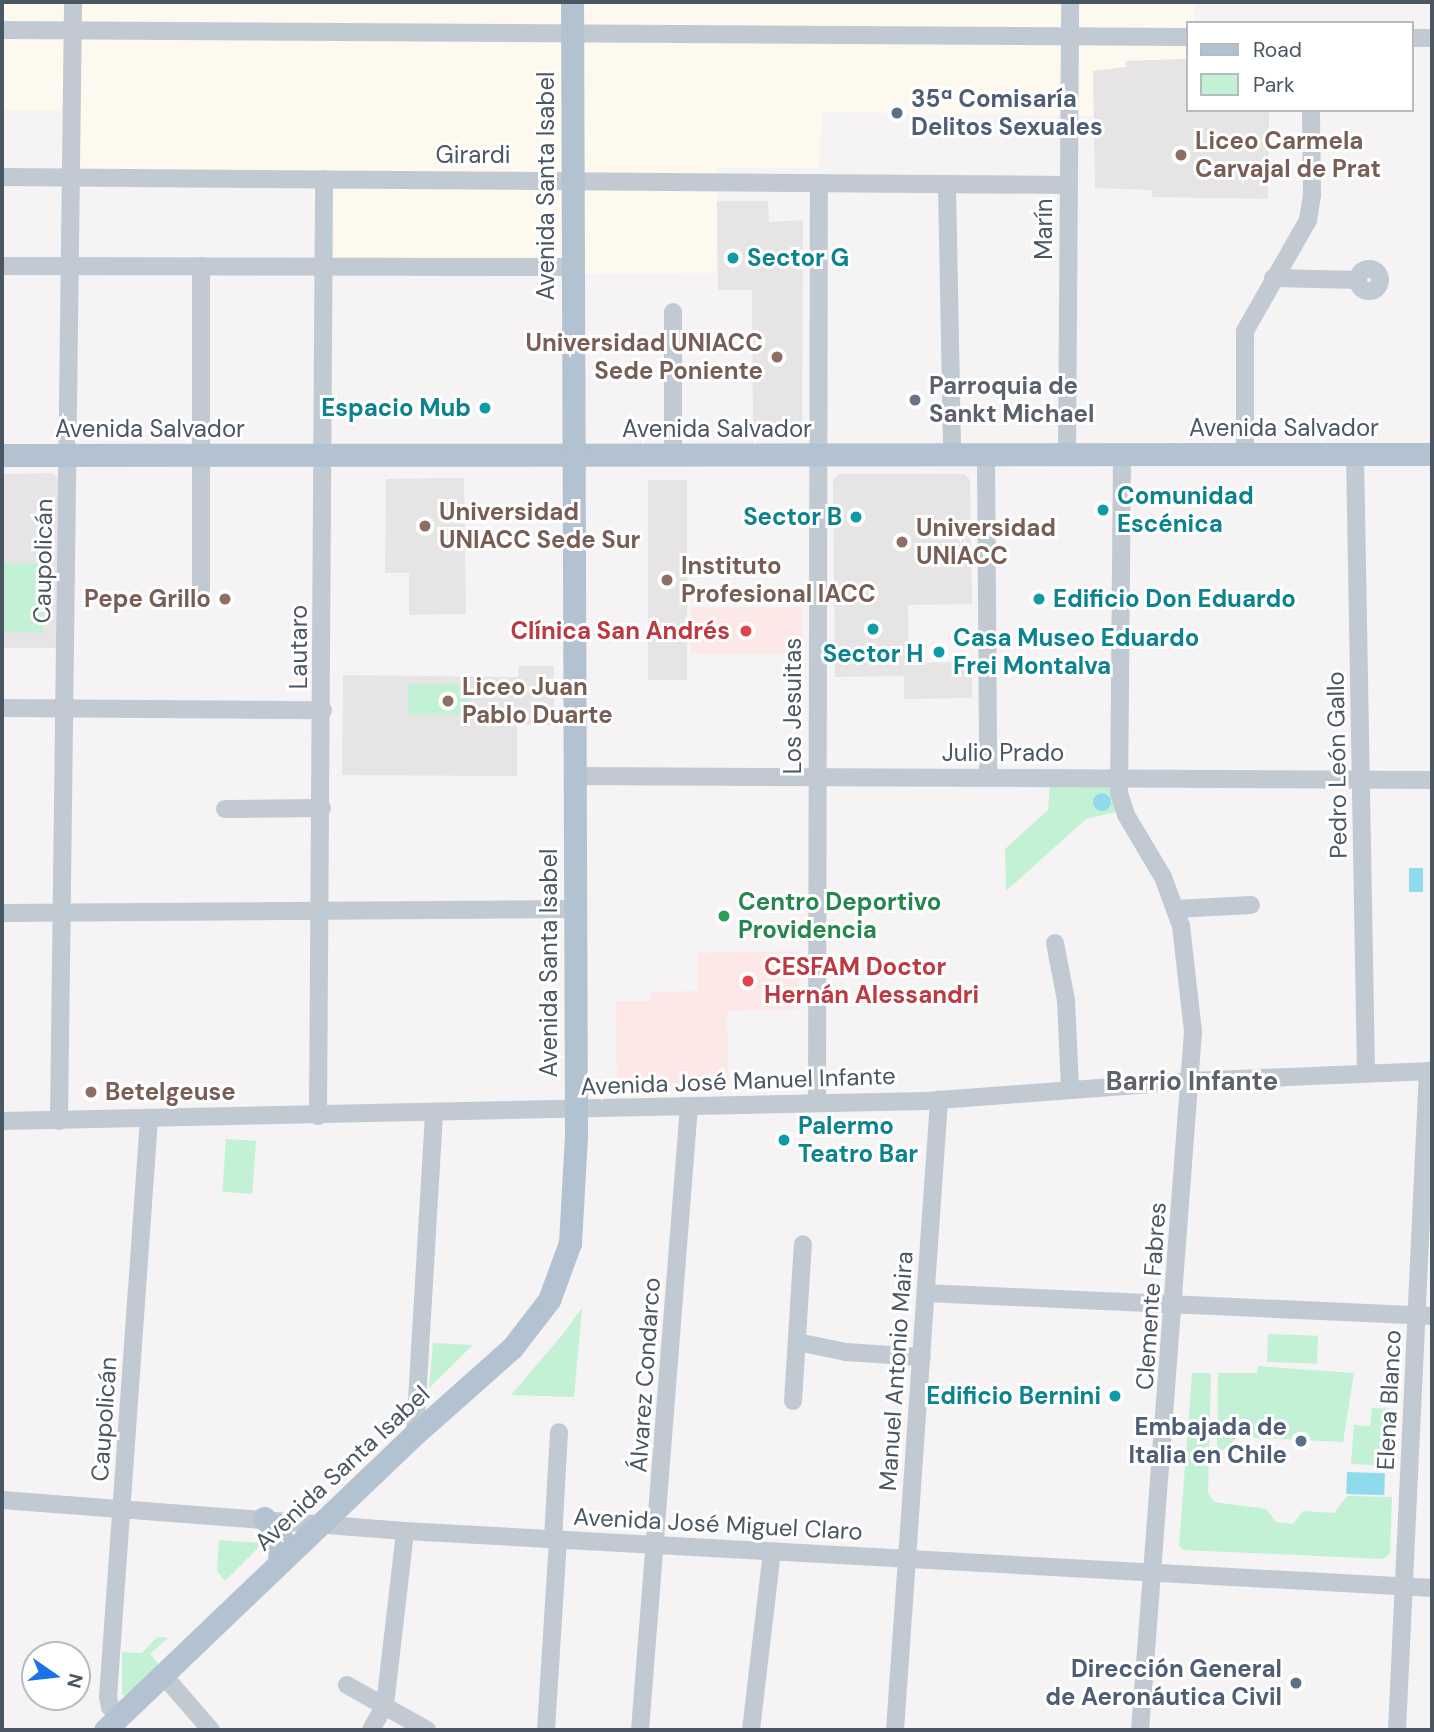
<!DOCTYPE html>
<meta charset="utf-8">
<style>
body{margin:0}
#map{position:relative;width:1434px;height:1732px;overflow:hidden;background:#f5f3f3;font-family:"DM Sans",sans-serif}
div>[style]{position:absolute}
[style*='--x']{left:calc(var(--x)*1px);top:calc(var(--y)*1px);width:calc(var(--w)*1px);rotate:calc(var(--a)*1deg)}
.commercial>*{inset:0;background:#fdf9ef}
.education>*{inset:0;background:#e6e4e5;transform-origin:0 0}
.medical>*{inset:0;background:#fce8e6;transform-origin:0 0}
.green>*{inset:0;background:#c3f1d5;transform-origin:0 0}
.water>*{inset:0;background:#90daee;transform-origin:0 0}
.round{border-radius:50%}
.minor>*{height:18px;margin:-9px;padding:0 9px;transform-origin:9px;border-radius:9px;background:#c1cad2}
.minor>.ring{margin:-9px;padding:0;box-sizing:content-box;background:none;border:18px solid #c1cad2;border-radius:50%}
.major>*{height:23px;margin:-11.5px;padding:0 11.5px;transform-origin:11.5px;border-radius:11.5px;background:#b3c2d1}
.dots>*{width:19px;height:19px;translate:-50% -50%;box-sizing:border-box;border:4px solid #fff;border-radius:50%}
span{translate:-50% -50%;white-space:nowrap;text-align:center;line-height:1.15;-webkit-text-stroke:6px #fff;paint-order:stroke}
.service-label{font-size:24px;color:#4e5e75;font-weight:700}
.left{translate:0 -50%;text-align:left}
.right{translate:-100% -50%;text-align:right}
.education-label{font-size:24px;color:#785e54;font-weight:700}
.street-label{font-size:24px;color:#4a5661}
.culture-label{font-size:24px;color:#0d838f;font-weight:700}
.worship-label{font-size:24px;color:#5b616d;font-weight:700}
.health-label{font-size:24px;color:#be3a42;font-weight:700}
.leisure-label{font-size:24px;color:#27864d;font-weight:700}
.neighbourhood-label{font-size:26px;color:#5f6368;font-weight:700}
.frame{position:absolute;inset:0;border:4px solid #4a5661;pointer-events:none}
.legend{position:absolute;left:1186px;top:21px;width:228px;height:91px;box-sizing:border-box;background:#fff;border:2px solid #b7bbc0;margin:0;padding:9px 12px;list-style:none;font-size:21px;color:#4a5661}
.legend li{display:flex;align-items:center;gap:14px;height:35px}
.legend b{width:35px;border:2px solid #b7bbc0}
.north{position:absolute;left:21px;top:1641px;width:70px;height:70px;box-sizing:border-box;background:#fff;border:2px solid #b7bbc0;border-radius:50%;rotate:104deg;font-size:19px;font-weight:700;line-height:28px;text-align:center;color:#4a5661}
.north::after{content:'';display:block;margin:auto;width:24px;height:32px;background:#1a73e8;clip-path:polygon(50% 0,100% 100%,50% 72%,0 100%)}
</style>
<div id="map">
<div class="commercial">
<div style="clip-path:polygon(2px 2px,1195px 2px,1194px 23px,1187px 23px,1187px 59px,1127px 61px,1126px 67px,1094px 71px,1094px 116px,822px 112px,819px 168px,717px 168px,717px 273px,315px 275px,313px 186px,72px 178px,73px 111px,2px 110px)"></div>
</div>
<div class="education">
<div style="clip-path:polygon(1187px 59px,1187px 110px,1269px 110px,1268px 199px,1152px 197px,1152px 190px,1095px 188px,1093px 71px,1126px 67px,1126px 61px)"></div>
<div style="clip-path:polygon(717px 201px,768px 201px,769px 222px,803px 220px,802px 424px,753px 424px,752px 290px,718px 290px)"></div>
<div style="clip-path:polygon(52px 473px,58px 478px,56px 648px,2px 648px,2px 474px)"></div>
<div style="clip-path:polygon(839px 474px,965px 474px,970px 480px,972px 604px,908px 605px,909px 663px,972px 662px,972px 698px,904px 699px,904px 676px,835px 677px,833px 480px)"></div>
<div style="clip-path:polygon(464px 478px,466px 614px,409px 615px,409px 573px,385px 573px,386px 479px)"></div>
<div style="left:648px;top:480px;width:39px;height:200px"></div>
<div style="clip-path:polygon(519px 666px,554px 666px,554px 725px,517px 725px,517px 776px,342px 775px,343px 675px,518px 677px)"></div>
</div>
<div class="medical">
<div style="left:802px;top:607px;width:47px;height:111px;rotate:90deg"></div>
<div style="clip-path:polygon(798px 951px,799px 1009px,727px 1011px,728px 1086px,617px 1088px,616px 1001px,650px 1001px,651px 992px,698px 991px,698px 953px)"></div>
</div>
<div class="green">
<div style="left:2px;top:563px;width:43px;height:69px;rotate:1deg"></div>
<div style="left:408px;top:684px;width:62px;height:31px"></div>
<div style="clip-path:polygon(1050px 783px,1114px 785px,1120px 811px,1086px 819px,1006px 891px,1005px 849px,1048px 810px)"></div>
<div style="left:226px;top:1139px;width:30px;height:53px;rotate:4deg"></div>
<div style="clip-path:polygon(582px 1308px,574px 1397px,511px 1395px,563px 1334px)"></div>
<div style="left:1268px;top:1334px;width:50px;height:28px;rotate:2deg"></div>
<div style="clip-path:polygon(433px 1343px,473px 1345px,429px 1388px)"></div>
<div style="clip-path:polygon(1258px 1366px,1354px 1373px,1343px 1442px,1238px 1437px,1217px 1455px,1218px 1373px,1257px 1373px)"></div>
<div style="clip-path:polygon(1192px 1373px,1211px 1373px,1208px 1493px,1214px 1502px,1266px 1509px,1276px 1522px,1293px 1524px,1303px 1511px,1334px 1513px,1347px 1496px,1392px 1497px,1390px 1553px,1384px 1559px,1184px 1550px,1179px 1546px)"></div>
<div style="clip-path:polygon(1372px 1408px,1397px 1409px,1394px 1466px,1351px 1464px,1354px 1425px,1370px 1426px)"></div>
<div style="clip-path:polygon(219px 1540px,261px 1543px,261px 1545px,225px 1581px,217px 1571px)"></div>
<div style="clip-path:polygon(157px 1637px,168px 1638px,150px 1654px,161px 1667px,127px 1697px,122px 1695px,122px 1652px,142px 1653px)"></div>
</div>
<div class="water">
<div class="round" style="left:1093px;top:793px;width:18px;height:18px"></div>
<div style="left:1409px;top:868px;width:14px;height:24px"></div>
<div style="left:1347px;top:1472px;width:38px;height:22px;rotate:2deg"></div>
</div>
<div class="minor">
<div style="--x:2;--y:30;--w:1185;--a:0.34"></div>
<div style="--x:1411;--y:38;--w:21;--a:0"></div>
<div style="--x:2;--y:177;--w:1067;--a:0.43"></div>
<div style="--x:947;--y:185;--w:271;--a:88.9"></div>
<div style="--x:2;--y:266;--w:571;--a:0.1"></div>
<div style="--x:201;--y:266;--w:323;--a:90"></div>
<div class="ring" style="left:1358px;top:269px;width:4px;height:4px"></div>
<div style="--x:1273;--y:278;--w:85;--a:1.3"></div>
<div style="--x:1355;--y:454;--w:620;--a:88.98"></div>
<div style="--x:673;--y:455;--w:143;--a:-90"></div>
<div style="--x:1122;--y:455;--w:338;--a:90.5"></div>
<div style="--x:1119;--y:793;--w:23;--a:72"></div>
<div style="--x:1126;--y:815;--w:72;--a:59.2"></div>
<div style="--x:1163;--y:877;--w:52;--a:69.8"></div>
<div style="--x:1181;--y:926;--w:107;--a:83.5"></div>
<div style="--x:1193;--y:1032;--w:700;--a:94.34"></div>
<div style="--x:1245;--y:455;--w:124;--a:-90"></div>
<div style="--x:1245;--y:331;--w:128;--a:-60.4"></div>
<div style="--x:1308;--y:220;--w:25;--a:-81"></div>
<div style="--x:1312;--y:195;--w:85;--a:-90.7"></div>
<div style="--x:986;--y:456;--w:322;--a:89.6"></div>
<div style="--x:1067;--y:456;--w:454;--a:-89.6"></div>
<div style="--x:2;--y:708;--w:321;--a:0.4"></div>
<div style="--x:573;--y:776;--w:859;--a:0.27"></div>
<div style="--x:225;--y:809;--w:97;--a:-0.6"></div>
<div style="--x:1176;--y:909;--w:75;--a:-3.1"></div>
<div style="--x:2;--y:913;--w:572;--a:-0.4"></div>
<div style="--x:1055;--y:943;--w:58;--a:79.1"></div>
<div style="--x:1066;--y:1000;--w:89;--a:87.4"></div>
<div style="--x:817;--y:1103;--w:919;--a:-89.88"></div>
<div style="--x:318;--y:1116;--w:937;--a:-89.63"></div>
<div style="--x:2;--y:1121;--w:924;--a:-1.24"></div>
<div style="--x:926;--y:1101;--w:266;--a:-4.3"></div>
<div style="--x:1191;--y:1081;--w:241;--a:-2.4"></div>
<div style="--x:59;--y:1121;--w:1119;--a:-89.28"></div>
<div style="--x:926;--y:1293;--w:507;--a:2.6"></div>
<div style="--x:797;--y:1342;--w:50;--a:11.5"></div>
<div style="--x:846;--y:1352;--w:76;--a:3.8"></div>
<div style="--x:793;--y:1401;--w:157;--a:-86.4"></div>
<div style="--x:415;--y:1434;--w:322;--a:-86.6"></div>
<div style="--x:2;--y:1500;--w:404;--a:4.4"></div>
<div style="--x:405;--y:1531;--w:1029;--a:3.18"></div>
<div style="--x:553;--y:1539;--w:107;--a:-86.8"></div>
<div style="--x:164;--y:1676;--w:72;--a:49"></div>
<div style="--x:347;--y:1685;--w:92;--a:29.4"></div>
<div style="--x:120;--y:1716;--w:13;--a:-138"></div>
<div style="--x:110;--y:1707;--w:10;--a:-101"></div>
<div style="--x:108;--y:1697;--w:578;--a:-85.94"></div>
<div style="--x:371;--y:1730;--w:29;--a:-61"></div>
<div style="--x:385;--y:1705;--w:175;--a:-83.4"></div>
<div style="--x:546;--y:1730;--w:191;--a:-86.4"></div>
<div style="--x:640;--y:1730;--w:626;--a:-85.51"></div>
<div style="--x:751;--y:1730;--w:180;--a:-83.3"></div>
<div style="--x:895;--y:1730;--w:632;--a:-86"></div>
<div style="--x:1397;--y:1730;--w:660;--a:-87.31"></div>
</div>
<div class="major">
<div style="--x:2;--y:455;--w:1430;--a:-0.04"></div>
<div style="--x:264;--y:1518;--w:25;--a:48"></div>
<div style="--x:281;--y:1537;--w:25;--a:95"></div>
<div style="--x:105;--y:1730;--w:429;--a:-43.7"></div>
<div style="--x:415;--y:1434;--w:130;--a:-41.6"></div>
<div style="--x:512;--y:1348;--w:61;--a:-52.4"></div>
<div style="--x:549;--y:1300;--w:61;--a:-69.8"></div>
<div style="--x:570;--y:1243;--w:106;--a:-86.8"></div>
<div style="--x:576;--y:1137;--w:1135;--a:-90.2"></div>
</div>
<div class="dots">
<div style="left:897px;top:113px;background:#5c6f8a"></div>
<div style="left:1181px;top:155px;background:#8d6e63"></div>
<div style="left:733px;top:258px;background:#0f9aa8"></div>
<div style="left:777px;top:357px;background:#8d6e63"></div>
<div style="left:915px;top:400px;background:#6b7280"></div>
<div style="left:485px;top:408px;background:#0f9aa8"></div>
<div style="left:1103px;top:510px;background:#0f9aa8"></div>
<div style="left:856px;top:517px;background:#0f9aa8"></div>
<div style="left:425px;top:526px;background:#8d6e63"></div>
<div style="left:902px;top:542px;background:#8d6e63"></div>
<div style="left:667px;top:580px;background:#8d6e63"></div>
<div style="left:225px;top:599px;background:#8d6e63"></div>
<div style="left:1039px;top:599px;background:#0f9aa8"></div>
<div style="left:873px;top:629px;background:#0f9aa8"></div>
<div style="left:746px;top:631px;background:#e0444e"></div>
<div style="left:939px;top:652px;background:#0f9aa8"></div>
<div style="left:448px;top:701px;background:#8d6e63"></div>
<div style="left:724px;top:916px;background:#2e9e5b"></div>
<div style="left:748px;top:981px;background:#e0444e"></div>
<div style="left:91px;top:1092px;background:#8d6e63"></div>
<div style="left:784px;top:1140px;background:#0f9aa8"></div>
<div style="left:1115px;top:1396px;background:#0f9aa8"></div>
<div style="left:1301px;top:1441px;background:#5c6f8a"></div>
<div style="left:1296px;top:1683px;background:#5c6f8a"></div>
</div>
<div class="service-label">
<span class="left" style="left:911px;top:113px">35ª Comisaría<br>Delitos Sexuales</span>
<span class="right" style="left:1287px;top:1441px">Embajada de<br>Italia en Chile</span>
<span class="right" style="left:1282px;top:1683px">Dirección General<br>de Aeronáutica Civil</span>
</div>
<div class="education-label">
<span class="left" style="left:1195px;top:155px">Liceo Carmela<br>Carvajal de Prat</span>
<span class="right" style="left:763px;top:357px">Universidad UNIACC<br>Sede Poniente</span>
<span class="left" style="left:439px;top:526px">Universidad<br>UNIACC Sede Sur</span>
<span class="left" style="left:916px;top:542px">Universidad<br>UNIACC</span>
<span class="left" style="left:681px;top:580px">Instituto<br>Profesional IACC</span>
<span class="right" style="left:211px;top:599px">Pepe Grillo</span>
<span class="left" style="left:462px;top:701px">Liceo Juan<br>Pablo Duarte</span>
<span class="left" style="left:105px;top:1092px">Betelgeuse</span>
</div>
<div class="street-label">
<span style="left:473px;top:155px">Girardi</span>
<span style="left:546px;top:186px;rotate:-90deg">Avenida Santa Isabel</span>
<span style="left:1044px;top:229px;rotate:-90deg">Marín</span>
<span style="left:1284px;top:428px">Avenida Salvador</span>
<span style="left:150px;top:429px">Avenida Salvador</span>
<span style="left:717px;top:429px">Avenida Salvador</span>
<span style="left:43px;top:561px;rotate:-89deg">Caupolicán</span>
<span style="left:299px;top:647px;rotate:-90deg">Lautaro</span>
<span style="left:793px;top:706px;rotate:-90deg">Los Jesuitas</span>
<span style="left:1003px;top:753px">Julio Prado</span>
<span style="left:1337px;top:765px;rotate:-91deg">Pedro León Gallo</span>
<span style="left:549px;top:963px;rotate:-90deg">Avenida Santa Isabel</span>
<span style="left:738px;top:1081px;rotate:-2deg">Avenida José Manuel Infante</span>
<span style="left:1151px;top:1296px;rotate:-86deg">Clemente Fabres</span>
<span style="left:896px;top:1371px;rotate:-86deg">Manuel Antonio Maira</span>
<span style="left:645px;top:1375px;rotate:-86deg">Álvarez Condarco</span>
<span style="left:1389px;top:1400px;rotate:-87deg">Elena Blanco</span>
<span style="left:104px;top:1419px;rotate:-86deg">Caupolicán</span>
<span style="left:342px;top:1468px;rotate:-43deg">Avenida Santa Isabel</span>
<span style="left:718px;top:1524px;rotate:3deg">Avenida José Miguel Claro</span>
</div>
<div class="culture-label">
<span class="left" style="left:747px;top:258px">Sector G</span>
<span class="right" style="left:471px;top:408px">Espacio Mub</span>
<span class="left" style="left:1117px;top:510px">Comunidad<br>Escénica</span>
<span class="right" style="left:842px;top:517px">Sector B</span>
<span class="left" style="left:1053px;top:599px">Edificio Don Eduardo</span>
<span class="left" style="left:953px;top:652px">Casa Museo Eduardo<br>Frei Montalva</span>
<span style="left:873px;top:654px">Sector H</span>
<span class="left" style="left:798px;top:1140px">Palermo<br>Teatro Bar</span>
<span class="right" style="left:1101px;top:1396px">Edificio Bernini</span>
</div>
<div class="worship-label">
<span class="left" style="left:929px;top:400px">Parroquia de<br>Sankt Michael</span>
</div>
<div class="health-label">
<span class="right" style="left:730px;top:631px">Clínica San Andrés</span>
<span class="left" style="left:764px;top:981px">CESFAM Doctor<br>Hernán Alessandri</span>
</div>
<div class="leisure-label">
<span class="left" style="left:738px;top:916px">Centro Deportivo<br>Providencia</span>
</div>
<div class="neighbourhood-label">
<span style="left:1192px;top:1082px">Barrio Infante</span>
</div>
<div class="frame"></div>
<ul class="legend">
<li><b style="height:9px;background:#b3c2d1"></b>Road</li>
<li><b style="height:19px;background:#c3f1d5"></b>Park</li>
</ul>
<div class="north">N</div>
</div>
